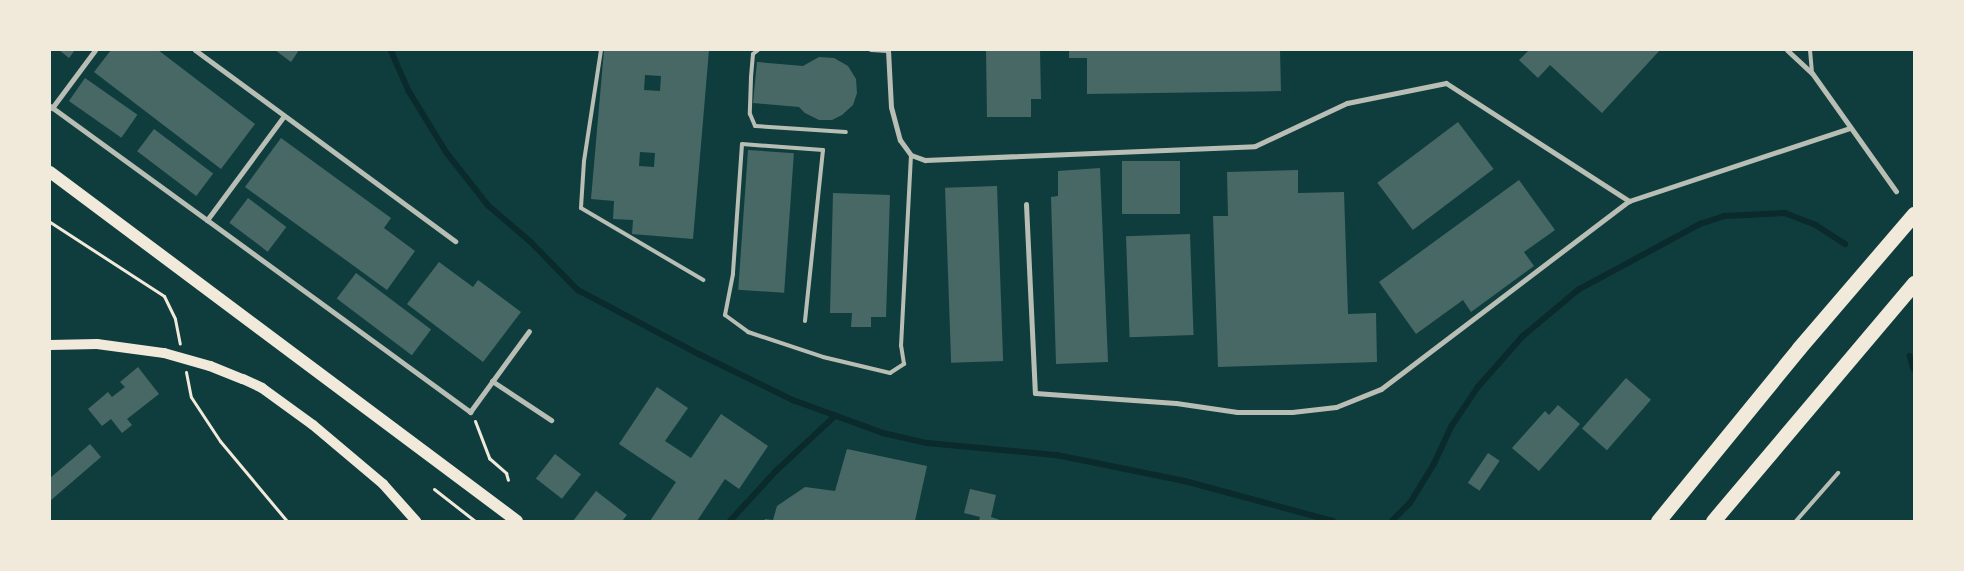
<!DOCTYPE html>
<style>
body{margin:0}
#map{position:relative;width:1964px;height:571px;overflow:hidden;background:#0f3d3e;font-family:"Noto Serif",serif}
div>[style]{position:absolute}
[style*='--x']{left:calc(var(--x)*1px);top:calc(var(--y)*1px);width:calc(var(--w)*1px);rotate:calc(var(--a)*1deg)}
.stream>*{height:5.5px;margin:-2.75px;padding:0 2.75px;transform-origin:2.75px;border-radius:2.75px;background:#0a2a2b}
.building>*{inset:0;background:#486865;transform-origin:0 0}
.path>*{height:3px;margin:-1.5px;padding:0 1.5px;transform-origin:1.5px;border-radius:1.5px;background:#f1e9da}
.service>*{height:4px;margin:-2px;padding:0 2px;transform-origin:2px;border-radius:2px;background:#b8beb3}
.minor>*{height:5px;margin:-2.5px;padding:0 2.5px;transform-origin:2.5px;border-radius:2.5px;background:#b8beb3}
.secondary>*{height:10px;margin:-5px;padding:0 5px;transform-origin:5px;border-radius:5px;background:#f1e9da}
.primary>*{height:12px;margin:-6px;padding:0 6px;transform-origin:6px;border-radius:6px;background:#f1e9da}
.motorway>*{height:15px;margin:-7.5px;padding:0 7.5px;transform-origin:7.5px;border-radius:7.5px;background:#f1e9da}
span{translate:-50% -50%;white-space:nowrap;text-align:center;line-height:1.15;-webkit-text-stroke:4.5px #f1e9da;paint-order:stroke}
.frame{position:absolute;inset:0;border:51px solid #f1e9da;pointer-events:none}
</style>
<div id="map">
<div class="stream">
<div style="--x:391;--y:50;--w:45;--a:66.3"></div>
<div style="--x:409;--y:91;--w:73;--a:58.5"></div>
<div style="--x:447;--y:153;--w:66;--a:51.7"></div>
<div style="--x:488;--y:205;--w:57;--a:40.7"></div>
<div style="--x:531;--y:242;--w:67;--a:45.6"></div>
<div style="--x:578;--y:290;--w:137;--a:27.9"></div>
<div style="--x:699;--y:354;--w:105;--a:26.1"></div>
<div style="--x:793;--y:400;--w:96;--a:20.1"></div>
<div style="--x:883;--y:433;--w:45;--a:12.8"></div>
<div style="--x:927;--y:443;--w:131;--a:5.3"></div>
<div style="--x:1057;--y:455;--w:131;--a:11.5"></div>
<div style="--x:1185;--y:481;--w:153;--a:15.1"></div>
<div style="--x:1910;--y:356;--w:14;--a:73"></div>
<div style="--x:730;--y:521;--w:68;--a:-47.4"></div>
<div style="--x:776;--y:471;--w:81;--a:-43"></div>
<div style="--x:1392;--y:521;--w:25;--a:-45"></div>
<div style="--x:1410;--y:503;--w:46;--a:-58.4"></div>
<div style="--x:1434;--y:464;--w:41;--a:-65.3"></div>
<div style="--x:1451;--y:427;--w:48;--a:-56"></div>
<div style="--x:1478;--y:387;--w:67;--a:-48.7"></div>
<div style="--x:1522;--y:337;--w:73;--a:-40"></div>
<div style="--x:1578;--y:290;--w:139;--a:-28.4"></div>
<div style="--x:1700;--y:224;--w:26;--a:-18"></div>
<div style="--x:1725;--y:216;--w:60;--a:-2.9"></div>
<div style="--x:1785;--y:213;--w:33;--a:21"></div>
<div style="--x:1816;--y:225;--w:35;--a:33"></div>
</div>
<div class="building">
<div style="clip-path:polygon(59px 50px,75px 50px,69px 58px)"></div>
<div style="clip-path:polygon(111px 50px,158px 50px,255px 124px,221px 169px,94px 72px)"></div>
<div style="clip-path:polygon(275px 50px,299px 50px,291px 62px)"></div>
<div style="clip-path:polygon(evenodd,604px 50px,709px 50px,693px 239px,632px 234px,633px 220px,613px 219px,614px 201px,591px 199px,604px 50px,645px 75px,661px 76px,660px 91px,644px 90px,645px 75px,604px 50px,640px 152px,655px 153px,654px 167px,639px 166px,640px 152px)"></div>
<div style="clip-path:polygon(986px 50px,1040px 50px,1041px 99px,1031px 99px,1031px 117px,987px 117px)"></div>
<div style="clip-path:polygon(1069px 50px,1280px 50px,1281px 91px,1087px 94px,1087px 58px,1069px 58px)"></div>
<div style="clip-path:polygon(1529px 50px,1660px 50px,1602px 113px,1550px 65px,1538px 78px,1519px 60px)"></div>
<div style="clip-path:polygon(819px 57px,834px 58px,848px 66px,856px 79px,857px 93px,853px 105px,842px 115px,832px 120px,819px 120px,805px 113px,799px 107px,753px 103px,757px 62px,803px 66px)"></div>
<div style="left:85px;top:78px;width:64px;height:28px;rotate:35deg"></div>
<div style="left:1458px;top:122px;width:59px;height:101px;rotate:53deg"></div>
<div style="left:154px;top:129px;width:74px;height:28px;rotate:37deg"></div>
<div style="clip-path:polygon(281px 138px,391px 218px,384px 228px,415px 251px,387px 290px,245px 187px)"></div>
<div style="left:748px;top:150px;width:46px;height:140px;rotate:4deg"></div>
<div style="left:1180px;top:161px;width:53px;height:58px;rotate:90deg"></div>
<div style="clip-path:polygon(1100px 168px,1108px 362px,1056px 364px,1051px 197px,1058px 196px,1058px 171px)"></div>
<div style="clip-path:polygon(1298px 170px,1298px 193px,1344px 192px,1348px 314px,1376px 313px,1377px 362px,1218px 367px,1213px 216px,1228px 216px,1227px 172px)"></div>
<div style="clip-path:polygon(1519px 180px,1555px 230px,1524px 252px,1534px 266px,1471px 312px,1463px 300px,1416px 334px,1379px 282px)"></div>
<div style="left:997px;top:186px;width:175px;height:52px;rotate:88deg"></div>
<div style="clip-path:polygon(833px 193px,890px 195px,886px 317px,871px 317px,871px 327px,851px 327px,852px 313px,830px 313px)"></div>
<div style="left:248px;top:198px;width:48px;height:31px;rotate:37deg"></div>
<div style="left:1190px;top:234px;width:101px;height:64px;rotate:88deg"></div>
<div style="clip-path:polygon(439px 262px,473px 287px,478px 280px,521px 312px,483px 362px,407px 304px)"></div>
<div style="left:356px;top:273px;width:94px;height:32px;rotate:37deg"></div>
<div style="clip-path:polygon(138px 367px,159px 394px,127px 419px,132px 425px,122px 433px,111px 419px,102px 426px,88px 409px,108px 392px,112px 397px,125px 387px,120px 382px)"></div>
<div style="left:1626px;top:378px;width:33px;height:67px;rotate:41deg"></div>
<div style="clip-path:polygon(657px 387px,688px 408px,665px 441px,691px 458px,721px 414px,768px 446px,739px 489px,725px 479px,697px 521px,650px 521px,676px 482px,619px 444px)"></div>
<div style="clip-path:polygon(1558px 405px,1580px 424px,1539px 471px,1512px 448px,1545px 411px,1549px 415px)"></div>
<div style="clip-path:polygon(90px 444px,101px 457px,50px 501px,50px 478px)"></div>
<div style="clip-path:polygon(847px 449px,927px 466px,915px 521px,764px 521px,765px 519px,773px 520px,777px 506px,805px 487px,835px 491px)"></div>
<div style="left:1488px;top:453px;width:14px;height:36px;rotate:34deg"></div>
<div style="left:555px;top:454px;width:33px;height:31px;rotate:38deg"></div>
<div style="clip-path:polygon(970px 489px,996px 495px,991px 517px,1003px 521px,979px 521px,980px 517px,964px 513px)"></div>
<div style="clip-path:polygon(596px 491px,627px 515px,622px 521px,573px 521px)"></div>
</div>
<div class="path">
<div style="--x:50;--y:222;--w:136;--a:33"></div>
<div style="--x:164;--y:296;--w:25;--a:64"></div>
<div style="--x:175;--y:319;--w:25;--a:79"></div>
<div style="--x:186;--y:372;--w:25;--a:79"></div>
<div style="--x:191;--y:397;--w:53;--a:56.6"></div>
<div style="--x:220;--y:441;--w:104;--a:50.1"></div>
<div style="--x:475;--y:421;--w:40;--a:69"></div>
<div style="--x:489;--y:458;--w:23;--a:41"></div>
<div style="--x:506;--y:473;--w:7;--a:74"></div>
<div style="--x:434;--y:489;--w:52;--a:38"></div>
</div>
<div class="service">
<div style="--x:601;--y:50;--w:112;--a:98.7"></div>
<div style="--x:584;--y:161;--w:47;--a:93.7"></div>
<div style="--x:581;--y:208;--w:142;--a:30.5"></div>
<div style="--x:758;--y:50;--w:6;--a:141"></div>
<div style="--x:753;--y:54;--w:24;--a:95"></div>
<div style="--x:751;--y:78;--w:36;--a:92"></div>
<div style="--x:750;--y:114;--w:13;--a:67"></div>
<div style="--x:755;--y:126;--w:91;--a:3.8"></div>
<div style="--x:871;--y:50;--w:17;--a:3"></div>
<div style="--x:1810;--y:50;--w:23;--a:85"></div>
<div style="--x:805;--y:321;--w:172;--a:-84"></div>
<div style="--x:823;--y:150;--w:81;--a:-175.8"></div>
<div style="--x:742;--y:144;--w:130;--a:94"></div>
<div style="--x:733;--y:274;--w:42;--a:101"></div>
<div style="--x:725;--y:315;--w:29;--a:36"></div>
<div style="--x:748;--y:332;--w:79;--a:18.4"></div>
<div style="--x:823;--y:357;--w:69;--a:13.4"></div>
<div style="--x:890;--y:373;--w:17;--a:-33"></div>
<div style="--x:904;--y:364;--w:18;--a:-99"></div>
<div style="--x:901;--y:346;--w:191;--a:-87"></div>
<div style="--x:1796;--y:521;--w:64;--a:-48.8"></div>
</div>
<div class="minor">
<div style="--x:195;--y:50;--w:323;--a:36.3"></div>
<div style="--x:888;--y:50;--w:57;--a:87"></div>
<div style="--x:891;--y:107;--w:34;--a:75"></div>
<div style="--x:900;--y:140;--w:19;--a:54"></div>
<div style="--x:911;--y:155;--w:15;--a:20"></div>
<div style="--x:925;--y:160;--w:330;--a:-2.4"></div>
<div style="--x:1255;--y:146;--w:102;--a:-25.1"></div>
<div style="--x:1347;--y:103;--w:101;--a:-11.4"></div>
<div style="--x:1446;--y:83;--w:218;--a:32.8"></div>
<div style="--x:1629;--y:201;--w:233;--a:-18.3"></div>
<div style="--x:1787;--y:50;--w:34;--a:43"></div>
<div style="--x:1812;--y:73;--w:145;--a:54.6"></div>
<div style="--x:50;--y:106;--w:194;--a:36"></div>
<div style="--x:207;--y:220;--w:129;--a:-53.5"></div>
<div style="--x:52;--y:108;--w:72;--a:-53.4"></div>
<div style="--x:1026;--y:204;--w:189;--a:87.3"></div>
<div style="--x:1035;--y:393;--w:141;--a:4.1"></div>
<div style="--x:1176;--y:403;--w:62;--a:8.4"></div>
<div style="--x:1237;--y:412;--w:55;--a:0"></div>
<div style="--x:1292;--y:412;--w:44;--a:-6.5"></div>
<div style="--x:1336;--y:407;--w:48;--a:-21.8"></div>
<div style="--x:1381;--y:389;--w:311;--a:-37.2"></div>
<div style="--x:207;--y:220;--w:326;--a:36.1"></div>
<div style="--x:470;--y:412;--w:100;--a:-53.9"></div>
<div style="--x:492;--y:381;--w:71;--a:33.5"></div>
</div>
<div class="secondary">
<div style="--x:50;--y:345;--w:47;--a:-1.2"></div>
<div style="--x:97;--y:344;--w:68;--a:7.7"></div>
<div style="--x:164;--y:353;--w:48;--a:15.8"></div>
<div style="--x:210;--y:366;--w:35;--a:22"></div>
<div style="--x:243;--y:379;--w:21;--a:25"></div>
<div style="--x:262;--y:388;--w:63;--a:36"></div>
<div style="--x:313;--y:425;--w:92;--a:40.1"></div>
<div style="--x:383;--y:484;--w:50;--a:48.3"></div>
</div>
<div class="primary">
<div style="--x:50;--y:172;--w:583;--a:36.77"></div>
</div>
<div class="motorway">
<div style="--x:1658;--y:521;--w:223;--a:-50.8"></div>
<div style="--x:1799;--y:348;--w:177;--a:-49.4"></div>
<div style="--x:1713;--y:521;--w:312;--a:-49.8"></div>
</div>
<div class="frame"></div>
</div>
